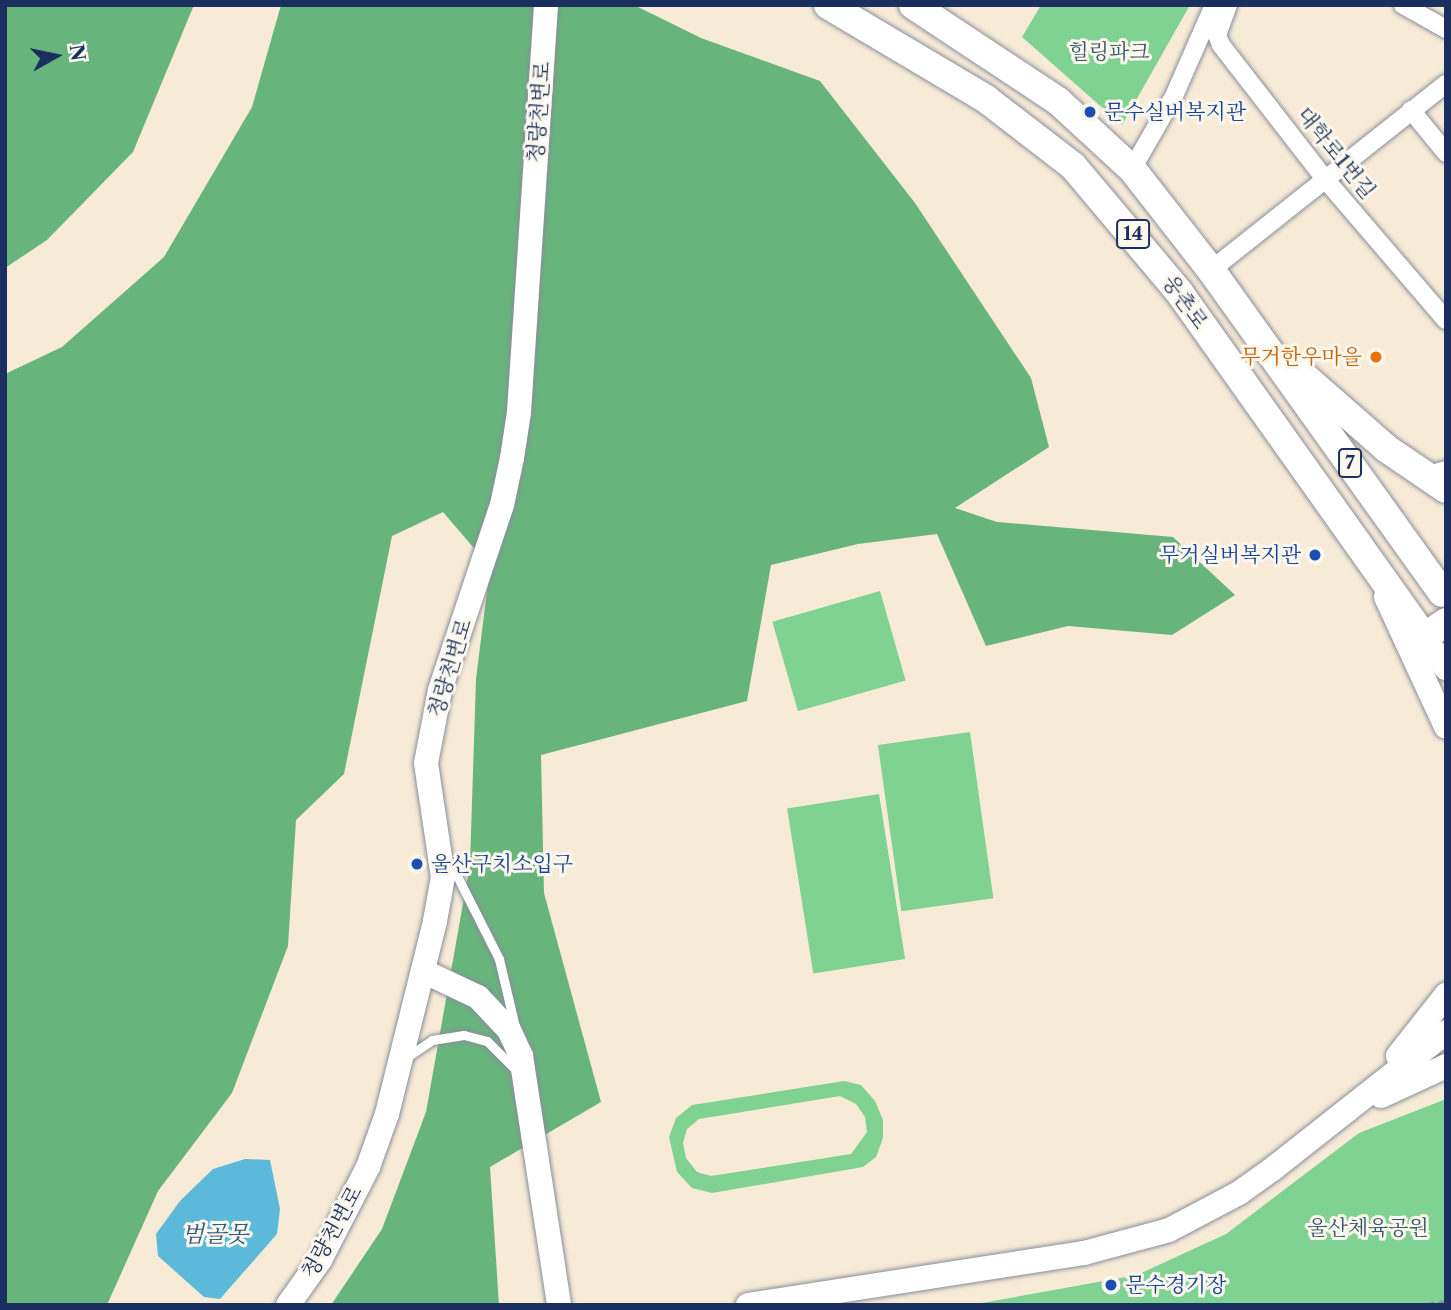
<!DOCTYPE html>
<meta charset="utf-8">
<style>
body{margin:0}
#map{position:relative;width:1451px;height:1310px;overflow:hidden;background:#f7ebd7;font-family:"Libre Caslon Text","Noto Serif KR",serif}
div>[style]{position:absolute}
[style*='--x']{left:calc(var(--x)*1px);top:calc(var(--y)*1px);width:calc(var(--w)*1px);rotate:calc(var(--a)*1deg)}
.green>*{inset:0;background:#80d293;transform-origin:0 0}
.forest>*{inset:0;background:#68b47d}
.water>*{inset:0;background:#5cb9da}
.path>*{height:2.5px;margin-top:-1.25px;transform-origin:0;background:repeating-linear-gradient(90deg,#898d9a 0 5px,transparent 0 10px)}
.roads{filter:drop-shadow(0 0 2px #898d9a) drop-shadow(0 0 2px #898d9a)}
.lane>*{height:9px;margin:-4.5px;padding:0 4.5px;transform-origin:4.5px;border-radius:4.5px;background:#fff}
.street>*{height:18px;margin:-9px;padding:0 9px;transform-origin:9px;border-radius:9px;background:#fff}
.secondary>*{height:24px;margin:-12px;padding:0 12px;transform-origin:12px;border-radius:12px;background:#fff}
.primary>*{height:28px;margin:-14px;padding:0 14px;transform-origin:14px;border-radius:14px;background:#fff}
.dots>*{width:19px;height:19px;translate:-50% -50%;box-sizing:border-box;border:4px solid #fbf7ec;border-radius:50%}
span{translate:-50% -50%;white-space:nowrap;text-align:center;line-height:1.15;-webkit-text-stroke:6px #fbf7ec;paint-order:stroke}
.shield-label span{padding:2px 5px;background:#fbf7ec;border:2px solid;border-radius:5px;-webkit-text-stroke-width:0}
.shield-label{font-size:19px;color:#1b2f5e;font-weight:700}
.park-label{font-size:21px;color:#34586b}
.street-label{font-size:21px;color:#1b2f5e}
.transit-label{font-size:21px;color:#164399}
.left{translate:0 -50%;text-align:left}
.right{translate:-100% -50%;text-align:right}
.food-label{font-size:21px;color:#c56008}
.water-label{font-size:23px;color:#2e5883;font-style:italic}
.frame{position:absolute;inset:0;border:7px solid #1b2f5e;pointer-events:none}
.north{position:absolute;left:21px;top:21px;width:70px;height:70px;-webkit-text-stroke:5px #fbf7ec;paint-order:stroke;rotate:81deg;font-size:19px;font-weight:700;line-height:28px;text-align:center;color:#1b2f5e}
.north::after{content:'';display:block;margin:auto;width:24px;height:32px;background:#1b2f5e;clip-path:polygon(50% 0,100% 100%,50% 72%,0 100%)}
</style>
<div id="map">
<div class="green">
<div style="clip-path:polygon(1041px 5px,1190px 5px,1122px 125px,1022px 37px)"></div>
<div style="left:880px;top:591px;width:93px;height:112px;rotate:74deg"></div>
<div style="left:970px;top:732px;width:168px;height:93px;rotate:82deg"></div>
<div style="left:879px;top:794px;width:167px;height:93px;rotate:81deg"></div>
<div style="clip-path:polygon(evenodd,844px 1081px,861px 1085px,875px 1101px,883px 1120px,883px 1138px,876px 1157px,863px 1167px,712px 1193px,692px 1188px,677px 1172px,669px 1137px,676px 1118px,692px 1105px,844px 1081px,840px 1096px,856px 1104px,865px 1117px,867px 1132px,851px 1154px,711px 1176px,697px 1172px,686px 1158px,683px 1143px,687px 1129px,699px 1119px,840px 1096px)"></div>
<div style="clip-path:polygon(1446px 1099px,1446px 1305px,971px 1305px,1137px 1275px,1226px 1234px,1359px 1133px)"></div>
</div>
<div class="forest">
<div style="clip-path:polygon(5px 5px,194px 5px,133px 152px,47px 240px,5px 268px)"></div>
<div style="clip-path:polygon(281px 5px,634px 5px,701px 38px,820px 81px,915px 203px,1031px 378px,1049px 447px,955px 508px,997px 522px,1173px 537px,1235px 595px,1172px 635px,1068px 626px,986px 646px,937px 534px,858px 544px,771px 565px,747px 701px,541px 755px,544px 893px,601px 1102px,490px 1167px,499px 1305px,331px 1305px,382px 1229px,426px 1112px,470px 864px,476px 679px,490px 567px,443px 512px,392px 536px,344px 774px,296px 820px,288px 946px,232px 1093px,158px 1191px,107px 1305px,5px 1305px,5px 374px,62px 347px,164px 257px,252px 107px)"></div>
</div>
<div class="water">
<div style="clip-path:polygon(245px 1159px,270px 1160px,280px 1209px,277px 1234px,220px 1299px,204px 1297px,158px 1256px,156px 1234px,180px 1201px,213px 1169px)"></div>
</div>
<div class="path">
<div style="--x:1419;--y:1305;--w:27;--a:-8"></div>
</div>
<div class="roads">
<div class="lane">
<div style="--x:1427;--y:470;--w:20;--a:-15"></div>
<div style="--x:450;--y:862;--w:109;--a:63.2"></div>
<div style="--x:499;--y:959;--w:70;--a:76.8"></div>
<div style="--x:407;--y:1057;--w:30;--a:-34"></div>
<div style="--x:432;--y:1040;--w:32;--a:-9"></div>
<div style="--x:464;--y:1035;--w:24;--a:15"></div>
<div style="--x:487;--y:1041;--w:38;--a:45"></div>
</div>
<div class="street">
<div style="--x:1228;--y:5;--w:32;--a:110"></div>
<div style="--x:1217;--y:35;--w:11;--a:68"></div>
<div style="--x:1221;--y:45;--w:170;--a:52.2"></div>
<div style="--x:1325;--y:179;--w:186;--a:49.4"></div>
<div style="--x:1403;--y:5;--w:49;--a:29.2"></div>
<div style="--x:1411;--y:110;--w:55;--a:50.9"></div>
<div style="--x:1132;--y:169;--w:84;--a:-60.1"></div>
<div style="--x:1174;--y:96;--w:99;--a:-66.3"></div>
<div style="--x:1211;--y:270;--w:300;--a:-38.4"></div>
</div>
<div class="secondary">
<div style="--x:1386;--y:597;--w:143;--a:65.2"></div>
<div style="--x:1424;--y:637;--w:38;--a:55"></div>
<div style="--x:423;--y:971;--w:61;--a:25.3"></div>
<div style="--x:478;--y:997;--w:45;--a:46.8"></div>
<div style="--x:509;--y:1030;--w:29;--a:65"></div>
<div style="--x:521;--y:1056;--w:252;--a:81.3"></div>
<div style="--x:1398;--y:1056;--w:78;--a:-51.8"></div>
<div style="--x:1381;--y:1096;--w:72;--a:-24.8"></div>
<div style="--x:288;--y:1305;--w:55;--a:-54.6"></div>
<div style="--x:320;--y:1260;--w:105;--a:-62.7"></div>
<div style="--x:368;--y:1167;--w:56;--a:-70.3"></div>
<div style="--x:387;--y:1114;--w:199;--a:-76"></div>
<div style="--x:435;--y:921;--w:45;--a:-79.7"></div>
<div style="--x:443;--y:877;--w:115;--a:-98.5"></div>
<div style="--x:426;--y:763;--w:74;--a:-79.1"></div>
<div style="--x:440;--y:690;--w:195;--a:-71.5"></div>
<div style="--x:502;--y:505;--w:48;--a:-78"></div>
<div style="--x:512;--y:458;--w:47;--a:-81.3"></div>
<div style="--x:519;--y:412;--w:408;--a:-86.2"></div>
<div style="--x:748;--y:1305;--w:340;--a:-8.8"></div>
<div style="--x:1084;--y:1253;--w:88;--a:-15.1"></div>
<div style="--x:1169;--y:1230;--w:79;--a:-27.9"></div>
<div style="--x:1239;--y:1193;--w:43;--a:-35.5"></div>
<div style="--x:1274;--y:1168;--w:219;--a:-38.3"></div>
</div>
<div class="primary">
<div style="--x:828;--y:5;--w:184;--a:30.7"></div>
<div style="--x:986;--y:99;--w:110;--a:37.6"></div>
<div style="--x:1073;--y:166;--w:165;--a:49.9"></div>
<div style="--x:1179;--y:292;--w:423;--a:54.6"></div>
<div style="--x:1424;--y:637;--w:27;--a:-34"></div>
<div style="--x:913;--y:5;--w:174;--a:33.5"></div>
<div style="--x:1058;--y:101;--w:100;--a:42.6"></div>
<div style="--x:1132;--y:169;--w:128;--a:52"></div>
<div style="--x:1211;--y:270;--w:397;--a:54.4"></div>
<div style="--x:1298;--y:371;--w:118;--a:41.2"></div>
<div style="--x:1387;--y:449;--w:71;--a:34.1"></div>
</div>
</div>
<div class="dots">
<div style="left:1090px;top:112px;background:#1a4fb4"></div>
<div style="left:1376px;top:357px;background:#e8710a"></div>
<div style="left:1315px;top:555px;background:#1a4fb4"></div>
<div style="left:417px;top:864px;background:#1a4fb4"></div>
<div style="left:1111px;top:1285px;background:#1a4fb4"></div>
</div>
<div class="shield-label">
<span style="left:1133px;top:234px">14</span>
<span style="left:1350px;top:463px">7</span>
</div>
<div class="park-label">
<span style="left:1109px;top:52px">힐링파크</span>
<span style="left:1368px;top:1228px">울산체육공원</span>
</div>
<div class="street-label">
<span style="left:539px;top:112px;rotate:-86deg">청량천변로</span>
<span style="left:1336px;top:153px;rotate:51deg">대학로1번길</span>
<span style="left:1185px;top:302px;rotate:54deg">웅촌로</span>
<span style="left:450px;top:668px;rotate:-73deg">청량천변로</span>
<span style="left:332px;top:1232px;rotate:-61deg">청량천변로</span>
</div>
<div class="transit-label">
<span class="left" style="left:1104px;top:112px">문수실버복지관</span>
<span class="right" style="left:1301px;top:555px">무거실버복지관</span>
<span class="left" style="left:431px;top:864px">울산구치소입구</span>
<span class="left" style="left:1125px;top:1285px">문수경기장</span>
</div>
<div class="food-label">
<span class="right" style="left:1362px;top:357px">무거한우마을</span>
</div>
<div class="water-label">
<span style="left:215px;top:1234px">범골못</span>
</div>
<div class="frame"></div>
<div class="north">N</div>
</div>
